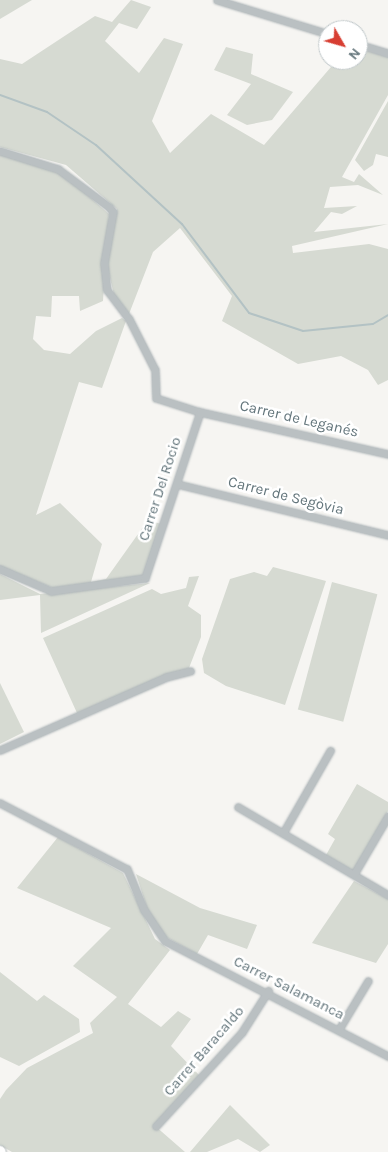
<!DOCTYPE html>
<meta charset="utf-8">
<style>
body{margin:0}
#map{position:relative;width:388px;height:1152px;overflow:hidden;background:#f6f5f2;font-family:Karla,sans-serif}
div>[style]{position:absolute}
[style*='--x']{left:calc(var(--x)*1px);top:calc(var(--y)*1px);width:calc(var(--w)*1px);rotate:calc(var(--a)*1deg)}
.green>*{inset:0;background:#d6dad2;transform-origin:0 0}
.stream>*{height:2px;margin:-1px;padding:0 1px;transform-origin:1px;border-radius:1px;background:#b3c2c4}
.roads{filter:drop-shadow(0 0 1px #afb6b9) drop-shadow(0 0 1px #afb6b9)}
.street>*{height:7px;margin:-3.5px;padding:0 3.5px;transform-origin:3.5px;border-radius:3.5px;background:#bac0c2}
.secondary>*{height:10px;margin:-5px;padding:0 5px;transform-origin:5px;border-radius:5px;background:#fff}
span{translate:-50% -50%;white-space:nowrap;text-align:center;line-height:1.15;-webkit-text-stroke:5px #fff;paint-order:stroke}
.street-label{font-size:15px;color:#63757b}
.north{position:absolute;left:318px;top:20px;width:50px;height:50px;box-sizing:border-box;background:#fff;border:1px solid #c1c8ca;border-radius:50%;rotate:128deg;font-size:14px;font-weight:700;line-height:20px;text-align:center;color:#63757b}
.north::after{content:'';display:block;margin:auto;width:18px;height:22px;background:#d73e32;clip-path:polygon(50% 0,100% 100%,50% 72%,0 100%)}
</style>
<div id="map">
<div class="green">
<div style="clip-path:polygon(0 0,32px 0,0 19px)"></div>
<div style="clip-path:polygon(131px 0,151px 7px,137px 29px,119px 23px,105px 41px,139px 73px,164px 38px,183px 44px,152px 121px,170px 153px,211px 114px,264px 145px,337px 60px,358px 60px,358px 48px,388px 57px,388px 95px,342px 177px,354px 182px,359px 174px,383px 195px,358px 185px,330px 187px,324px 208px,357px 206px,342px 214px,331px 212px,314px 232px,388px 224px,292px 246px,293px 253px,369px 244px,388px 249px,388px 380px,378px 385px,368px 370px,341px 356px,298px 364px,222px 321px,232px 296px,180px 228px,153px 252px,129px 314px,115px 299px,107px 265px,117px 209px,66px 165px,0 147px,0 59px,22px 64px,95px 16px,112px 22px)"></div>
<div style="clip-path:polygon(226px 47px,253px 54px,251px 74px,293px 92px,272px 120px,247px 125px,227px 115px,251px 84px,214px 70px)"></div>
<div style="clip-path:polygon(388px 101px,388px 157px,376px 154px,373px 165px,364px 171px,355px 160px)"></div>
<div style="clip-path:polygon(0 154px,64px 175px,109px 214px,103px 301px,80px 311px,79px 296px,52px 296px,51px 317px,36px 316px,33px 339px,44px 350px,70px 354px,96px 331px,122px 318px,126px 321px,102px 388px,79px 382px,36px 515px,60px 503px,102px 544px,91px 582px,106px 579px,148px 520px,161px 524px,144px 576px,53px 588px,0 566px)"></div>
<div style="clip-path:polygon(273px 567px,326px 581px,285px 705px,226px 686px,204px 673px,202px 659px,230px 579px,254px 572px,267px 576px)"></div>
<div style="clip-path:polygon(0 574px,40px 594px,150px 583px,41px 633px,40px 595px,0 600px)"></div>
<div style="clip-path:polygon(199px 576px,188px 606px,201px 615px,201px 637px,189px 668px,77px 713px,43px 638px,152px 589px,161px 594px,186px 588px,189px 577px)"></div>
<div style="left:332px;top:582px;width:47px;height:132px;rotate:15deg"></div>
<div style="clip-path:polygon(0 683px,24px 732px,0 744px)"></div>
<div style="clip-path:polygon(357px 784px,388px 802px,388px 811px,353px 871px,326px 855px,335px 839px,328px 834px)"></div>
<div style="clip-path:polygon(58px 837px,123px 873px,155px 939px,170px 950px,128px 1004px,161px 1027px,178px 1011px,191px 1019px,171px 1046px,200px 1076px,154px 1125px,185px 1152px,12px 1152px,0 1145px,0 1099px,6px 1090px,27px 1068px,93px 1033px,90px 1023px,117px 997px,73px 966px,111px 928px,17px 888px)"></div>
<div style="clip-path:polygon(136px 874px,200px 908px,257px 925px,247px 949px,208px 935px,197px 954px,164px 936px,147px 908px)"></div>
<div style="clip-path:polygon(354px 881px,388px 899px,388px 944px,376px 963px,312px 943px)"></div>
<div style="clip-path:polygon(0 972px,37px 1001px,44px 995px,79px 1019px,80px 1032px,19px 1066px,0 1057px)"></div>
<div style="clip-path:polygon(230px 1105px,270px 1145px,260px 1152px,238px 1139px,207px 1152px,190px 1152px)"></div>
</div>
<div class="stream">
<div style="--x:0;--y:95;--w:50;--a:19.9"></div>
<div style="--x:47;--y:112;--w:59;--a:34"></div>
<div style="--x:96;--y:145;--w:117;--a:42.6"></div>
<div style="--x:182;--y:224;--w:111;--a:53"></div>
<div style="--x:249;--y:313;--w:57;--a:18.4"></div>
<div style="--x:303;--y:331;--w:70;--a:-5.7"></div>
<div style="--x:373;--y:324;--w:17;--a:-31"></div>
</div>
<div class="roads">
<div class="street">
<div style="--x:217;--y:0;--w:116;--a:17"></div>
<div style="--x:358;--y:44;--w:31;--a:17"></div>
<div style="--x:0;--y:151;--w:61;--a:17.2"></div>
<div style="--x:58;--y:169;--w:64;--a:36.7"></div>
<div style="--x:109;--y:207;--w:6;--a:51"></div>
<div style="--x:113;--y:212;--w:52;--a:100"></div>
<div style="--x:104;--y:263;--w:27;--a:84"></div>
<div style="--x:107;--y:290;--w:36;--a:53"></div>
<div style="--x:129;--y:319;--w:57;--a:63"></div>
<div style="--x:155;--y:370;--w:28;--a:88"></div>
<div style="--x:156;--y:398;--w:46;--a:17.7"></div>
<div style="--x:177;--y:484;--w:217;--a:13.6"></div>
<div style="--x:0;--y:569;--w:56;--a:23.3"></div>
<div style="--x:51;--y:591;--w:95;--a:-7.9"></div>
<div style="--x:145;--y:578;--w:175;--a:-71.7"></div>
<div style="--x:200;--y:412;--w:193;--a:12.6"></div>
<div style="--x:0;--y:750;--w:181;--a:-23.7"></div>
<div style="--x:166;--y:677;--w:25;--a:-14"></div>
<div style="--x:0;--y:803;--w:143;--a:27.5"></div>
<div style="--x:127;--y:869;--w:44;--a:67.5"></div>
<div style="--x:144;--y:910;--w:37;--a:56"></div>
<div style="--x:165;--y:941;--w:251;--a:27.3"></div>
<div style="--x:238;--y:807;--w:174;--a:30.4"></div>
<div style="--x:283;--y:833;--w:95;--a:-60.2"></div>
<div style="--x:354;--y:874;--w:67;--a:-59.6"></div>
<div style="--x:339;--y:1029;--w:56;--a:-58.9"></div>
<div style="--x:156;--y:1126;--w:127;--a:-47.5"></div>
<div style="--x:242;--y:1032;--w:49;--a:-57.6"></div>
</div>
<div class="secondary">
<div style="--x:0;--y:1151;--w:1;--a:45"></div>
</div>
</div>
<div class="street-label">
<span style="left:299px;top:419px;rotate:13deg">Carrer de Leganés</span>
<span style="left:160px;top:489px;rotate:-72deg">Carrer Del Rocio</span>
<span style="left:286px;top:496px;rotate:14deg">Carrer de Segòvia</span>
<span style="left:289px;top:988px;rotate:27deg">Carrer Salamanca</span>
<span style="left:204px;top:1051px;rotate:-49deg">Carrer Baracaldo</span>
</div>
<div class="north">N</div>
</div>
